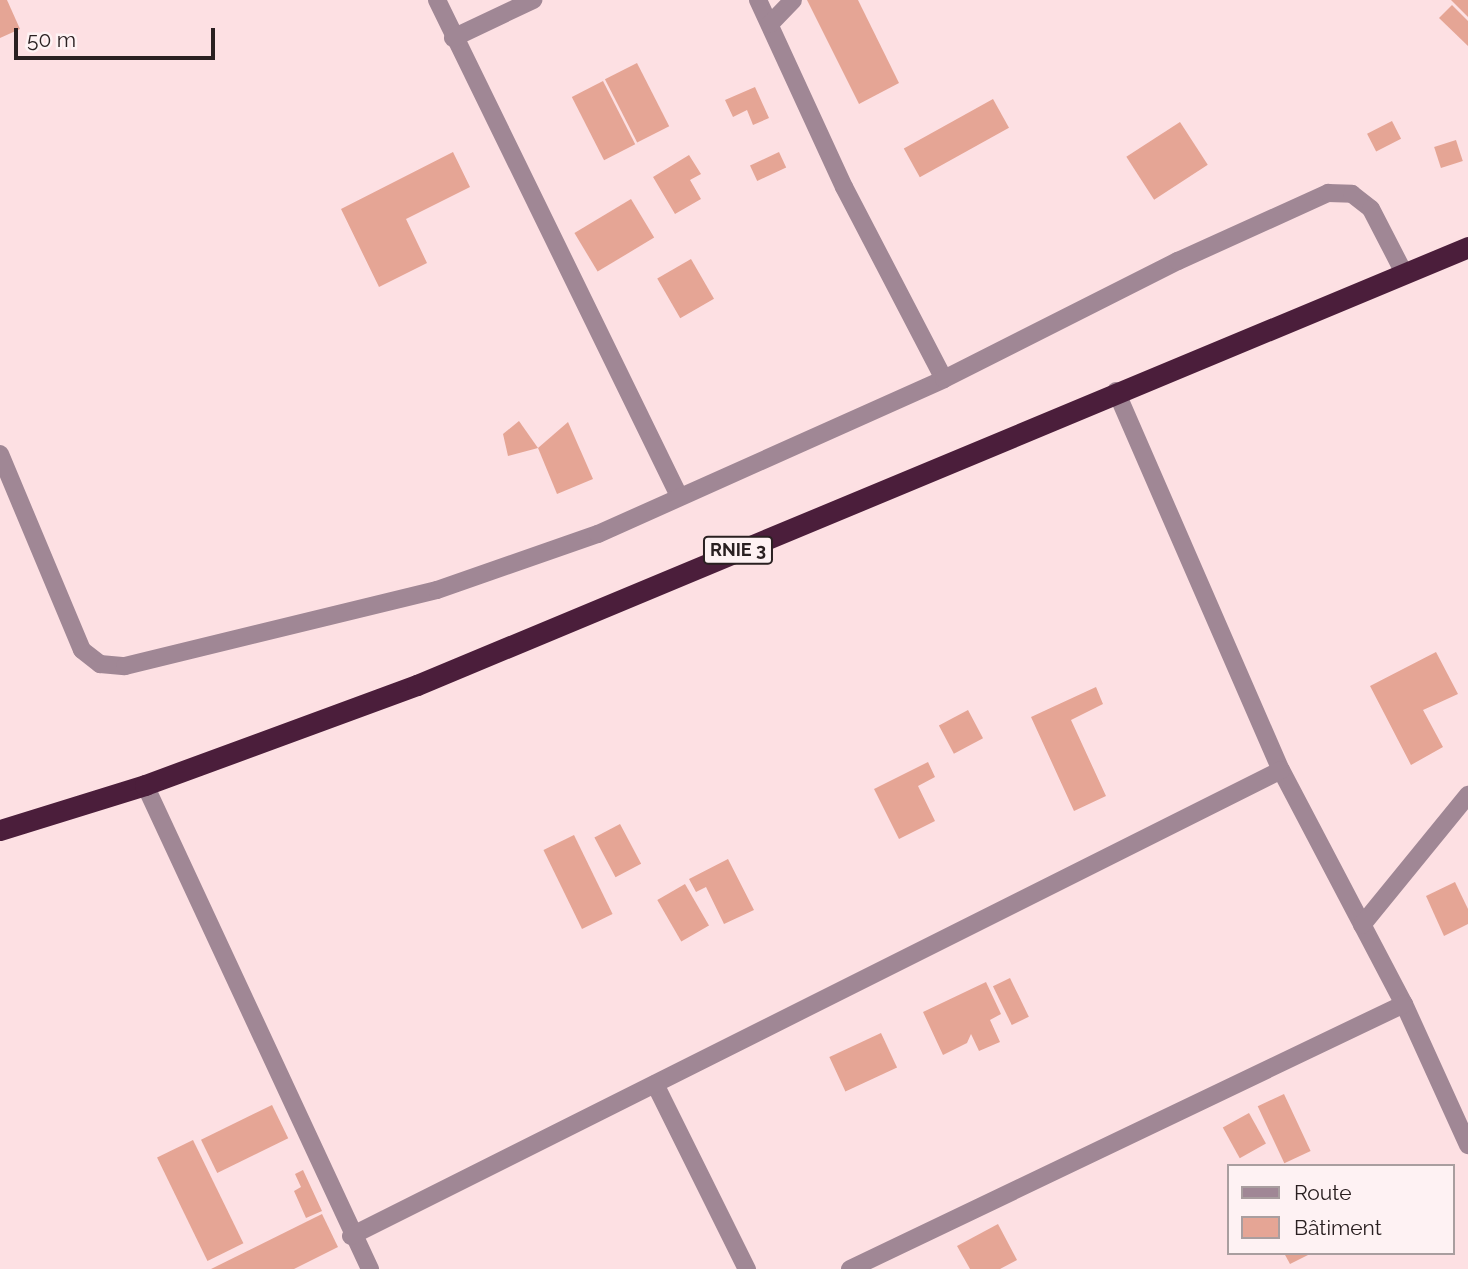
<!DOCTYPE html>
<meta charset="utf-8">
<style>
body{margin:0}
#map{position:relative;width:1468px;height:1269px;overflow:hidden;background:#fde0e3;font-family:Raleway,sans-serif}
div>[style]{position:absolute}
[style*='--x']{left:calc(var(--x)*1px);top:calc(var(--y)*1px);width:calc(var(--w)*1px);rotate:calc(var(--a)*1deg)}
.building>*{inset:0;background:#e5a595;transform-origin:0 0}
.street>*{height:18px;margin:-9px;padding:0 9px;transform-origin:9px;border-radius:9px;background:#a08795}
.highway>*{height:21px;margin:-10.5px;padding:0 10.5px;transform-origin:10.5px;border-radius:10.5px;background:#4b1e3b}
span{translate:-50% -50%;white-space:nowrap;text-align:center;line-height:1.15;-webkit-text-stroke:6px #fef2f3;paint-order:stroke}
.shield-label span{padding:2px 5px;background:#fef2f3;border:2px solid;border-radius:5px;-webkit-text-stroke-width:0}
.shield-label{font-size:18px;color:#2a2021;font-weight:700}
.legend{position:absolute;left:1227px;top:1164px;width:228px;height:91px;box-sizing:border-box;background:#fef2f3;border:2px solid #a99e9f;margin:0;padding:9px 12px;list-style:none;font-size:21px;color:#2a2021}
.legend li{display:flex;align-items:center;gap:14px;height:35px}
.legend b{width:35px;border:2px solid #a99e9f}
.scale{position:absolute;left:14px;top:28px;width:201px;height:32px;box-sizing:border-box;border:4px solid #2a2021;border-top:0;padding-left:9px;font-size:21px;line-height:24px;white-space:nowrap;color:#2a2021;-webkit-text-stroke:5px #fef2f3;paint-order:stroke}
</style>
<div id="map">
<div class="building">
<div style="clip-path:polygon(0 0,7px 0,20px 29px,0 38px)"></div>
<div style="clip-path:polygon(807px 0,858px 0,899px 83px,859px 104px)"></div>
<div style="clip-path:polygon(1451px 0,1468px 0,1468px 17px)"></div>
<div style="clip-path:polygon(1452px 5px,1468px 21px,1468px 46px,1439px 18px)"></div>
<div style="left:637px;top:63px;width:71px;height:36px;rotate:63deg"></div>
<div style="left:603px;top:81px;width:71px;height:35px;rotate:63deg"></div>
<div style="clip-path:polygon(755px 87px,769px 118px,753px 125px,747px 110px,733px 117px,725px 100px)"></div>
<div style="left:993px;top:99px;width:33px;height:102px;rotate:61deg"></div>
<div style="left:1392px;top:121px;width:20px;height:28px;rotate:63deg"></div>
<div style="left:1180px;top:122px;width:51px;height:64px;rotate:57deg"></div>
<div style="left:1456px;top:140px;width:22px;height:23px;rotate:72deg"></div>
<div style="clip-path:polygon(453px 152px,470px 187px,406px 219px,427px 263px,379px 287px,341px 209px)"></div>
<div style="left:779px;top:152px;width:17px;height:32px;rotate:65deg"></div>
<div style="clip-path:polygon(689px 155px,701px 174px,690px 180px,701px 199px,675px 214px,653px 177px)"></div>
<div style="left:631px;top:199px;width:45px;height:66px;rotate:59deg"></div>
<div style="left:691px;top:259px;width:46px;height:39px;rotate:60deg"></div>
<div style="clip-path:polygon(519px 421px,538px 448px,508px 456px,503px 434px)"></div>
<div style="clip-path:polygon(568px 422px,593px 479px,557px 494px,538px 448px)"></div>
<div style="clip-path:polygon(1436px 652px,1458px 694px,1423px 710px,1443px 747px,1411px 765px,1370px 686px)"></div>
<div style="clip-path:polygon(1096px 687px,1103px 704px,1071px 720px,1106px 796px,1074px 811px,1031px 717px)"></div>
<div style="left:968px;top:710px;width:32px;height:33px;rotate:62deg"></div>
<div style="clip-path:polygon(928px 762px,935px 777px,918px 786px,935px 821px,899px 839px,874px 789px)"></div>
<div style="left:620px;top:824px;width:45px;height:29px;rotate:62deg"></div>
<div style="left:574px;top:835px;width:88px;height:34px;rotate:64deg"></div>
<div style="clip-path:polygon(728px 859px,754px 910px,724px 924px,706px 887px,696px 892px,689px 879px)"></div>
<div style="clip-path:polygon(1455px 882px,1468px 909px,1468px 924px,1444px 936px,1426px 896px)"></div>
<div style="left:685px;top:884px;width:48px;height:32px;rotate:60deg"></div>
<div style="left:1010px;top:978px;width:43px;height:19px;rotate:64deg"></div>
<div style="clip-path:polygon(986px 982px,1001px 1014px,990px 1020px,1000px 1042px,979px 1051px,971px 1034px,967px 1043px,943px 1055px,923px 1012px)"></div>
<div style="left:881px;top:1033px;width:38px;height:57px;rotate:65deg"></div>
<div style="left:1284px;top:1094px;width:63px;height:29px;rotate:65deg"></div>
<div style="left:272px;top:1105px;width:37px;height:79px;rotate:64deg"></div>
<div style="left:1249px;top:1113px;width:35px;height:30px;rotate:61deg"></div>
<div style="left:193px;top:1140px;width:115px;height:40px;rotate:64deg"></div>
<div style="clip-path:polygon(303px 1170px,322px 1211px,306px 1218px,294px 1191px,301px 1187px,295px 1174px)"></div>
<div style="clip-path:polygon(322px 1214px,338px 1247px,294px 1269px,211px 1269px)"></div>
<div style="clip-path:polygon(998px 1224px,1017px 1260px,1000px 1269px,970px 1269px,957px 1246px)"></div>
<div style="clip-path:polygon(1284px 1253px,1312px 1253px,1290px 1264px)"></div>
</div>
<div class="street">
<div style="--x:437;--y:0;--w:552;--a:63.99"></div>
<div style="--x:758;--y:0;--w:206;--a:65.3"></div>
<div style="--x:844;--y:187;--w:216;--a:62.5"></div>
<div style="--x:770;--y:24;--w:33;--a:-46"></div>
<div style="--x:453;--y:38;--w:89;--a:-25.4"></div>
<div style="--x:1116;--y:391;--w:413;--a:66.5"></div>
<div style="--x:1281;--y:770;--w:264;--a:62.3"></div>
<div style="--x:1404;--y:1004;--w:155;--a:65.6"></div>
<div style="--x:0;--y:454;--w:212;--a:67.3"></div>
<div style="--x:82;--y:650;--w:23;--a:38"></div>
<div style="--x:100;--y:664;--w:25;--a:5"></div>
<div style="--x:125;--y:666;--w:321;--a:-13.7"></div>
<div style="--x:437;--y:590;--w:170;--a:-19.2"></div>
<div style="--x:598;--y:534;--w:379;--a:-24.1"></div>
<div style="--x:944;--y:379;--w:262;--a:-26.8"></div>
<div style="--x:1178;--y:261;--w:165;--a:-24.4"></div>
<div style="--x:1328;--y:193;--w:24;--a:2"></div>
<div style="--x:1352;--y:194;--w:24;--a:38"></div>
<div style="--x:1371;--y:209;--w:74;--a:62.7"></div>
<div style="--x:145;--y:785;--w:534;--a:65.07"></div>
<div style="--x:1362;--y:925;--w:168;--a:-50.8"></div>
<div style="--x:655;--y:1084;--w:207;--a:63.6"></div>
<div style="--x:351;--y:1236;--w:1040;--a:-26.61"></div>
<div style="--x:850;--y:1269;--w:614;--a:-25.56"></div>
</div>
<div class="highway">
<div style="--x:0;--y:830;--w:152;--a:-17.2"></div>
<div style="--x:145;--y:785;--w:290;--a:-20.2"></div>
<div style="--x:417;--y:685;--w:1139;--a:-22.62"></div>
</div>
<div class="shield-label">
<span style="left:738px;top:550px">RNIE 3</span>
</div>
<ul class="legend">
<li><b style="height:9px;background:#a08795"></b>Route</li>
<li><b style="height:19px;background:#e5a595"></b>Bâtiment</li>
</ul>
<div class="scale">50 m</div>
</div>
